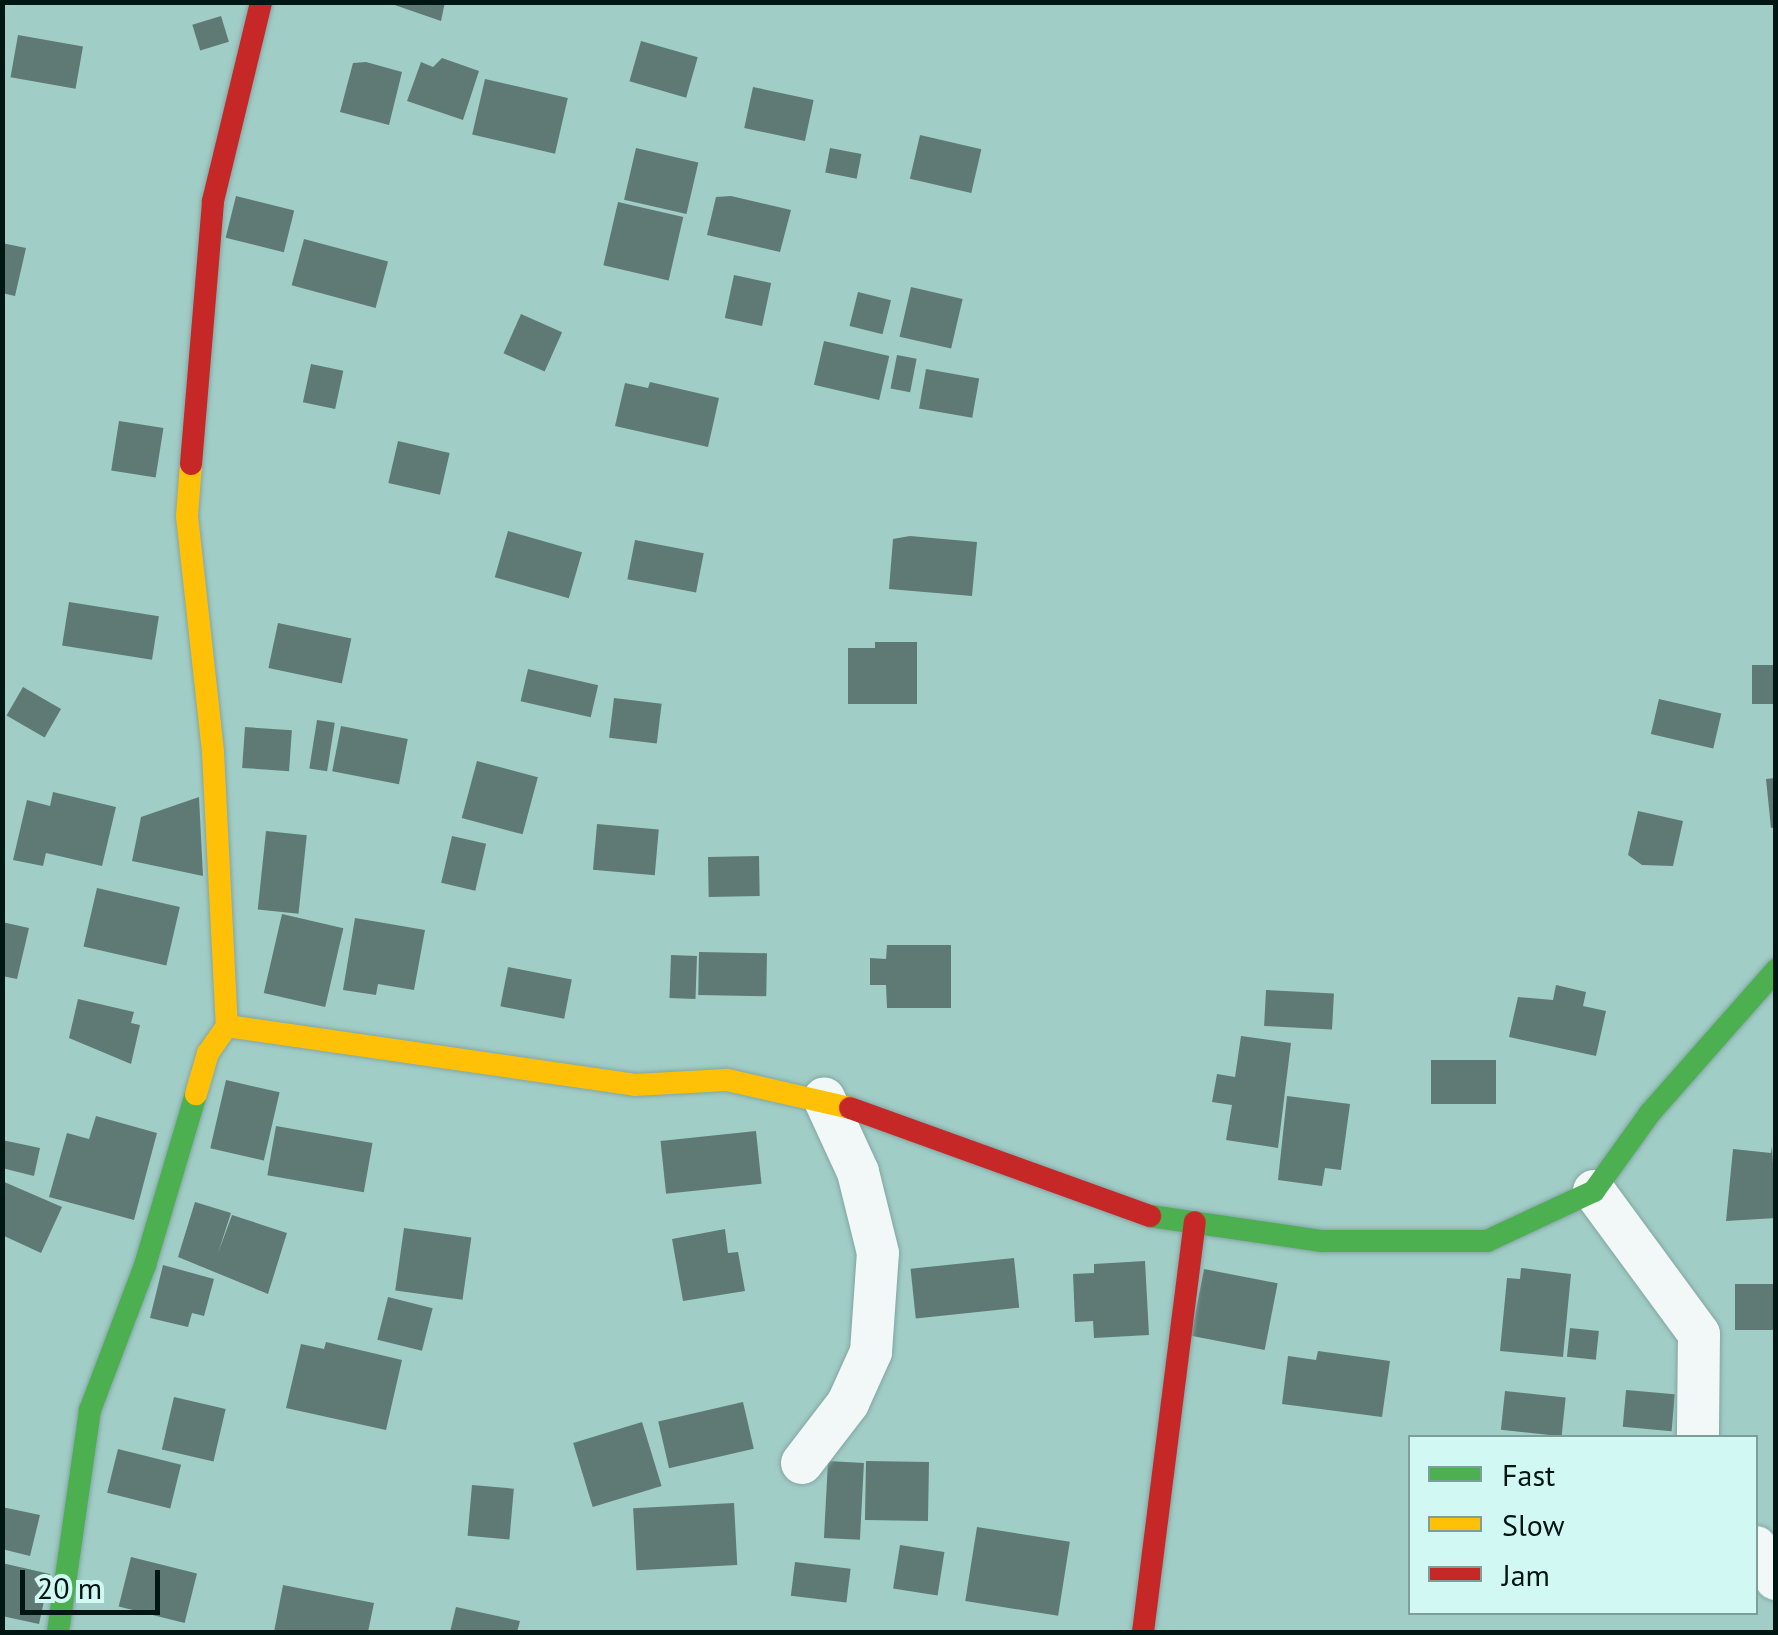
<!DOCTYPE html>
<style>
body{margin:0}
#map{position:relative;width:1778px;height:1635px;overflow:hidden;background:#a1cdc7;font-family:"PT Sans",sans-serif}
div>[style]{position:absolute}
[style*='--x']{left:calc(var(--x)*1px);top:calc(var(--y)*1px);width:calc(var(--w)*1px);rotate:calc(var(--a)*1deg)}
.building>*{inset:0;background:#5f7a74;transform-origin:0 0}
.roads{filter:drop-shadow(0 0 2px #83a6a2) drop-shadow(0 0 2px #83a6a2)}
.street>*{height:42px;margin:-21px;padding:0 21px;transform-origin:21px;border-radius:21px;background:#f1f8f7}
.fast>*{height:22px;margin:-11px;padding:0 11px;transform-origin:11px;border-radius:11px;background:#4caf50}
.slow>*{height:22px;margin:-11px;padding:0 11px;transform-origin:11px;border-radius:11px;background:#ffc107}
.jam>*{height:22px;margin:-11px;padding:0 11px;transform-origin:11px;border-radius:11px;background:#c62828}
span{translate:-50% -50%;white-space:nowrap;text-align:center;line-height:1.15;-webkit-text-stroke:10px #d1f8f2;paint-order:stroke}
.frame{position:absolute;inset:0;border:5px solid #001613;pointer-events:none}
.legend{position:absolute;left:1408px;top:1435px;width:350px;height:180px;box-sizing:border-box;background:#d1f8f2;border:2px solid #7d9e99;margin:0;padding:12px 18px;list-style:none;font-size:30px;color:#001613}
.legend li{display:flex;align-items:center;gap:20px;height:50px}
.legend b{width:50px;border:2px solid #7d9e99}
.scale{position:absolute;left:20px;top:1570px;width:140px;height:45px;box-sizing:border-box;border:5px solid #001613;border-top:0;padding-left:12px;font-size:30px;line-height:35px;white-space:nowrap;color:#001613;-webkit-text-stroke:8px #d1f8f2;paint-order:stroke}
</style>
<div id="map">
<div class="building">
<div style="clip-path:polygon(386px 2px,445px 2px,441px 21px)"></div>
<div style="left:221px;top:16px;width:27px;height:30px;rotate:73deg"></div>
<div style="left:18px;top:35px;width:66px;height:43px;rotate:10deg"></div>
<div style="left:641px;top:41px;width:59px;height:42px;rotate:16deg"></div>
<div style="clip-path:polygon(442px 58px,479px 71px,463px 120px,407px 101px,421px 62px,433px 67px)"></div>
<div style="clip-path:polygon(366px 62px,402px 72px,389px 125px,340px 112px,353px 63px)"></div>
<div style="left:485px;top:79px;width:85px;height:57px;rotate:13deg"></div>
<div style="left:753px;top:87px;width:62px;height:42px;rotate:12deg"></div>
<div style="left:920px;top:135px;width:63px;height:45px;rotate:13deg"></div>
<div style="left:636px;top:148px;width:64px;height:53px;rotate:13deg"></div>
<div style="left:830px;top:148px;width:32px;height:25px;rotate:11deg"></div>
<div style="left:236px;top:196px;width:60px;height:43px;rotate:14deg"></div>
<div style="clip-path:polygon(731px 196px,791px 210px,780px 252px,707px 235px,716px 197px)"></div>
<div style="left:618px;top:202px;width:67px;height:65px;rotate:13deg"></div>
<div style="left:304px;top:239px;width:87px;height:48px;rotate:15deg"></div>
<div style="clip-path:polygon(2px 243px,26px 248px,15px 296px,2px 293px)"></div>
<div style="left:734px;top:275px;width:38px;height:44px;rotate:12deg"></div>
<div style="left:911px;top:287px;width:53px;height:51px;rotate:13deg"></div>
<div style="left:858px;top:292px;width:34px;height:35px;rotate:14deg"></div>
<div style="left:521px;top:314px;width:45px;height:43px;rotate:24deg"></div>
<div style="left:824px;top:341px;width:67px;height:45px;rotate:13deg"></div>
<div style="left:897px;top:355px;width:20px;height:34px;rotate:11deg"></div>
<div style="left:311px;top:364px;width:33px;height:39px;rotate:12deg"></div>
<div style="left:926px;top:369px;width:54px;height:40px;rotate:10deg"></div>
<div style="clip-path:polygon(650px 382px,719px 398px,708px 447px,615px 426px,625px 383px,648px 388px)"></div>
<div style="left:119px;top:421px;width:45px;height:50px;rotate:9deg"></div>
<div style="left:398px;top:441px;width:53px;height:43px;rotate:13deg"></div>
<div style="left:508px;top:531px;width:77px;height:48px;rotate:16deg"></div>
<div style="clip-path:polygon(910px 536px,977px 542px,972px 596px,889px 589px,893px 539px)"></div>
<div style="left:635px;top:540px;width:70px;height:40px;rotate:11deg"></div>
<div style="left:69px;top:602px;width:91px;height:44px;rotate:9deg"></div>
<div style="left:278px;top:623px;width:75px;height:46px;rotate:12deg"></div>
<div style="clip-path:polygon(875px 642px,917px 642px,917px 704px,848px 704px,848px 648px,875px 648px)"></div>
<div style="left:1776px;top:665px;width:39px;height:24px;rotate:90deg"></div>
<div style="left:528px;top:669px;width:72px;height:33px;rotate:13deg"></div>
<div style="left:23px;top:687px;width:44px;height:33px;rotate:30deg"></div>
<div style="left:614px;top:698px;width:48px;height:40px;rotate:7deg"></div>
<div style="left:1659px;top:699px;width:64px;height:36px;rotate:13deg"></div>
<div style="left:317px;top:720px;width:18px;height:49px;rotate:9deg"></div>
<div style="left:341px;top:726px;width:68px;height:46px;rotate:11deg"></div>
<div style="left:245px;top:727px;width:47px;height:41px;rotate:4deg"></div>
<div style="left:477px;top:761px;width:63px;height:59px;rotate:15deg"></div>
<div style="clip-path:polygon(1776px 778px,1776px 827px,1771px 828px,1766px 779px)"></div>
<div style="clip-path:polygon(53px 792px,116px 807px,102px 866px,46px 853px,43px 866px,13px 860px,27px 800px,50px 806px)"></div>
<div style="clip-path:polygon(199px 797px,203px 876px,132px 861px,141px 817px)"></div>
<div style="clip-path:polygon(1638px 811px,1683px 821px,1673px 866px,1642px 865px,1628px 855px)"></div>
<div style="left:597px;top:824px;width:62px;height:46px;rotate:5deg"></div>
<div style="left:266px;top:831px;width:41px;height:79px;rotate:6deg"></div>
<div style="left:452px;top:836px;width:35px;height:48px;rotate:13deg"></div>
<div style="left:759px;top:856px;width:40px;height:51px;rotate:89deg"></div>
<div style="left:97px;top:888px;width:85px;height:60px;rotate:13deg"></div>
<div style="left:282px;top:914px;width:63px;height:81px;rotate:13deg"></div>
<div style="clip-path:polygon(355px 918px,425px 930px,414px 990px,378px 984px,376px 995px,343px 990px)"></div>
<div style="clip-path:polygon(2px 922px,29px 928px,17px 979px,2px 976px)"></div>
<div style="clip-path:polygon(887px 945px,951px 945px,951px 1008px,887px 1008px,886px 985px,870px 985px,870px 958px,886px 959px)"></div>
<div style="left:699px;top:952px;width:68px;height:43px;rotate:1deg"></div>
<div style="left:671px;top:955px;width:26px;height:43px;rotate:2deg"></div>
<div style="left:508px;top:967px;width:65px;height:40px;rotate:11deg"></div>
<div style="clip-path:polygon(1556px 985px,1586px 992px,1583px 1006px,1606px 1011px,1596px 1056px,1509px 1037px,1518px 997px,1553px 1000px)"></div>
<div style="left:1266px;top:990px;width:68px;height:36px;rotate:3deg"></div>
<div style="clip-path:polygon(78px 999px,134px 1012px,131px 1023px,140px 1025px,131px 1064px,69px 1038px)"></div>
<div style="clip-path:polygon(1241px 1036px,1291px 1043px,1278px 1148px,1226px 1140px,1232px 1105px,1212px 1102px,1217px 1074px,1235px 1077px)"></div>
<div style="left:1431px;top:1060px;width:65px;height:44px"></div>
<div style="left:226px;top:1080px;width:55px;height:70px;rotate:13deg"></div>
<div style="clip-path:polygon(1287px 1096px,1350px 1104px,1341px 1170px,1325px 1168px,1322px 1186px,1278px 1180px)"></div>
<div style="clip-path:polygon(96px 1116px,157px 1133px,134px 1220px,49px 1197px,67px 1133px,89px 1139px)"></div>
<div style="left:276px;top:1126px;width:98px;height:50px;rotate:10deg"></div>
<div style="left:756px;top:1131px;width:53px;height:96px;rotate:84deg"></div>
<div style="clip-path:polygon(2px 1140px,40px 1148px,34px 1176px,2px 1168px)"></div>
<div style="clip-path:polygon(1772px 1146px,1776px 1218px,1726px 1221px,1733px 1149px,1771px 1153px)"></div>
<div style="clip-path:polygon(2px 1181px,62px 1207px,41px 1253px,2px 1235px)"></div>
<div style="clip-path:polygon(195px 1202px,231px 1213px,218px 1253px,232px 1215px,287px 1233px,268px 1294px,178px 1257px)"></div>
<div style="left:404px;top:1228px;width:68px;height:63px;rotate:8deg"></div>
<div style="clip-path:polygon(725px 1229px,728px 1253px,738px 1252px,745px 1291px,683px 1301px,672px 1239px)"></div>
<div style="left:1014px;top:1258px;width:50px;height:104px;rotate:84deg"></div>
<div style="clip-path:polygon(1145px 1261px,1149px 1335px,1094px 1338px,1093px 1321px,1075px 1322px,1073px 1274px,1094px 1273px,1094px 1264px)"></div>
<div style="clip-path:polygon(163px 1265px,214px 1279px,204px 1316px,192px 1313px,188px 1327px,150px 1318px)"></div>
<div style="clip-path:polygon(1521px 1268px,1571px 1274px,1563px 1357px,1500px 1351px,1507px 1278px,1520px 1279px)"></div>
<div style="left:1204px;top:1269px;width:75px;height:68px;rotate:11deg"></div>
<div style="left:1776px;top:1284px;width:46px;height:41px;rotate:90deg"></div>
<div style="left:388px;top:1297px;width:46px;height:44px;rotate:14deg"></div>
<div style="left:1570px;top:1328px;width:29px;height:29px;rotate:6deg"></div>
<div style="clip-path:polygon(326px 1342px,402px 1360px,386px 1430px,286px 1408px,301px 1344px,324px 1349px)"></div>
<div style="clip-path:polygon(1318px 1351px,1390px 1361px,1382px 1417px,1282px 1404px,1288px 1356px,1316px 1360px)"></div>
<div style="left:1626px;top:1390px;width:49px;height:37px;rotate:5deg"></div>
<div style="left:1505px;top:1391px;width:61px;height:39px;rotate:6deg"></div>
<div style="left:174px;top:1397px;width:53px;height:54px;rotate:13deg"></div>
<div style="left:743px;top:1402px;width:48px;height:87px;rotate:77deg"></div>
<div style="left:642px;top:1422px;width:67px;height:72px;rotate:73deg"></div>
<div style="left:118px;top:1449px;width:65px;height:45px;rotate:14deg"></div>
<div style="left:828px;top:1461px;width:36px;height:77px;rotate:3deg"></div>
<div style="left:866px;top:1461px;width:63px;height:59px;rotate:1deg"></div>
<div style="left:472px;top:1485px;width:42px;height:51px;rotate:5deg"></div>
<div style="left:734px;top:1503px;width:62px;height:101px;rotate:87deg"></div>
<div style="clip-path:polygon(2px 1507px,40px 1515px,30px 1556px,2px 1549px)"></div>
<div style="left:977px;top:1527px;width:94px;height:75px;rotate:9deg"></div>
<div style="left:900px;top:1545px;width:45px;height:44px;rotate:9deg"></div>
<div style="left:131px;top:1557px;width:68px;height:51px;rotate:14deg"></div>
<div style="left:795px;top:1562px;width:56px;height:34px;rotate:7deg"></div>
<div style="clip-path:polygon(2px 1563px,50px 1574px,39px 1624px,2px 1616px)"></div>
<div style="clip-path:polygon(283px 1585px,374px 1603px,368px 1632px,274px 1632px)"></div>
<div style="clip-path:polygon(456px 1607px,520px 1621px,517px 1632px,450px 1632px)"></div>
</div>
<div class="roads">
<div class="street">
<div style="--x:1594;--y:1191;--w:177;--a:53.7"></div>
<div style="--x:1699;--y:1334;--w:104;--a:90.6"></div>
<div style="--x:802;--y:1463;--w:76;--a:-52.5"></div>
<div style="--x:848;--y:1403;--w:56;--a:-65.7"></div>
<div style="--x:871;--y:1352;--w:99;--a:-86"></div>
<div style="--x:878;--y:1253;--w:83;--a:-103.9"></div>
<div style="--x:858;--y:1172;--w:81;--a:-114.7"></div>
<div style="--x:1756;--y:1547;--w:38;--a:58"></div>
</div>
<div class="fast">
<div style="--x:1150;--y:1216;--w:174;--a:8.3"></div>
<div style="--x:1322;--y:1241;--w:165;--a:0"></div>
<div style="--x:1487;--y:1241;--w:118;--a:-25"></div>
<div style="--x:1594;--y:1191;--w:96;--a:-54.3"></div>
<div style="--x:1650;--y:1113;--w:191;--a:-48.6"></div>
<div style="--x:58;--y:1632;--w:224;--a:-81.8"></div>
<div style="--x:90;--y:1410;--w:155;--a:-69.2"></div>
<div style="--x:145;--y:1265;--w:178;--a:-73.4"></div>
</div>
<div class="slow">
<div style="--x:191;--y:464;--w:52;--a:94.4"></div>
<div style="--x:187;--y:516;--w:238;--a:83.7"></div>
<div style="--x:213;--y:753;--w:273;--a:87.1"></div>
<div style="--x:227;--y:1026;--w:33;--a:125"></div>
<div style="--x:208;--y:1053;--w:43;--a:106.3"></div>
<div style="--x:227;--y:1026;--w:411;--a:8.2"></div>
<div style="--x:634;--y:1085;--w:93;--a:-3.1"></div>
<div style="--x:727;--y:1080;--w:126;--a:12.8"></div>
</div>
<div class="jam">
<div style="--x:191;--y:464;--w:264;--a:-85.2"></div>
<div style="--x:213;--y:201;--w:205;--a:-76.4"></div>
<div style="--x:850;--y:1108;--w:319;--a:19.8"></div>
<div style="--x:1143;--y:1632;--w:413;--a:-82.8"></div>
</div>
</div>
<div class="frame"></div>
<ul class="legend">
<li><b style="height:12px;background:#4caf50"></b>Fast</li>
<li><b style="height:12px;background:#ffc107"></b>Slow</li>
<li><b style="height:12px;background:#c62828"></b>Jam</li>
</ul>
<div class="scale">20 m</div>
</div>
